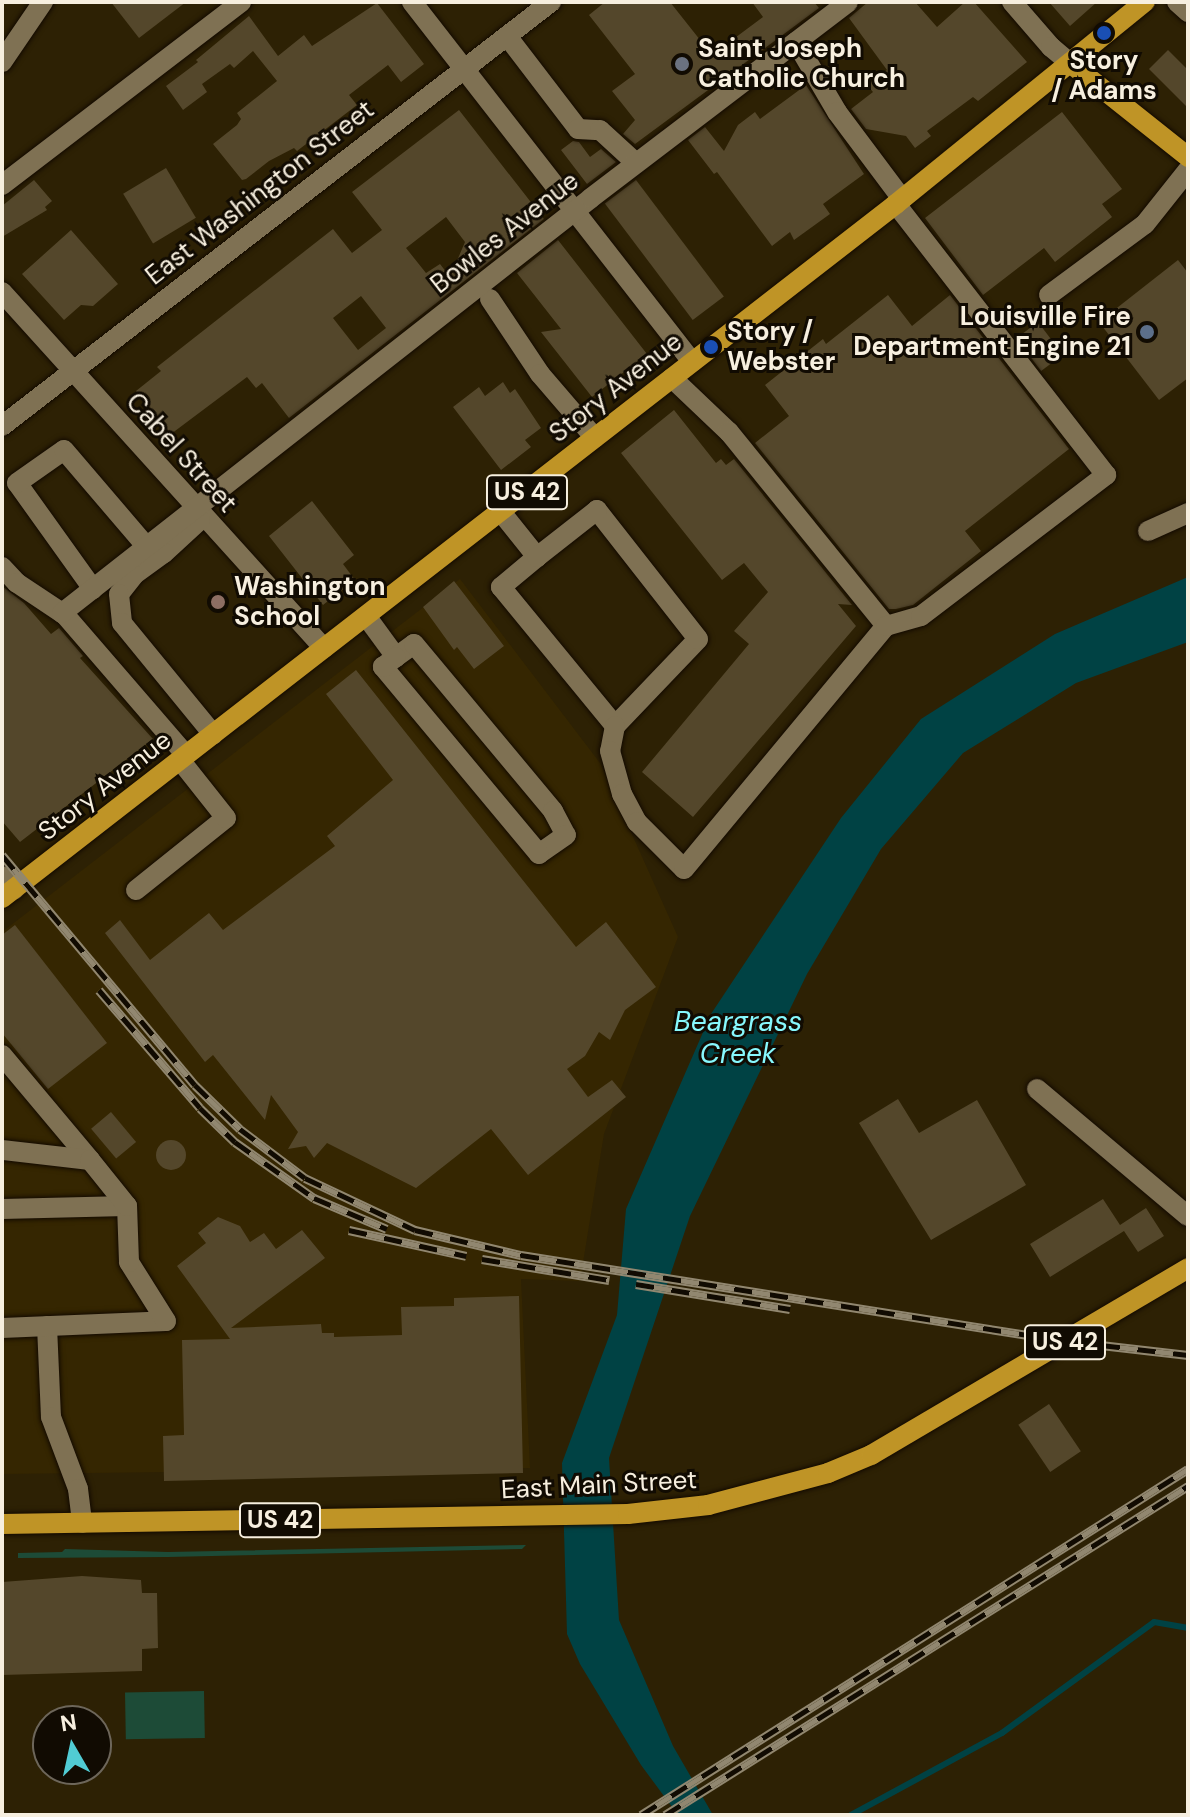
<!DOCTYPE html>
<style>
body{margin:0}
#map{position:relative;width:1190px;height:1817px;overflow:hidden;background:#2d2104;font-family:"DM Sans",sans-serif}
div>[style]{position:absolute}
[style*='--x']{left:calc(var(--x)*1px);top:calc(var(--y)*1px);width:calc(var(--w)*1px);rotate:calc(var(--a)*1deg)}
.built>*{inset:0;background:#352601}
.green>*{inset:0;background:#1d4b37;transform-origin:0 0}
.water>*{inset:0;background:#004244}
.stream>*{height:6px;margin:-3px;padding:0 3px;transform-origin:3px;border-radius:3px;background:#004244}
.building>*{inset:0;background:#54472b;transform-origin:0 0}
.round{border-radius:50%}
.roads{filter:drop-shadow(0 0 2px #130a00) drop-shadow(0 0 2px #130a00)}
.minor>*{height:20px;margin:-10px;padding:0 10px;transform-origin:10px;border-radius:10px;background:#7f7153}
.major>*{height:20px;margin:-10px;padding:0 10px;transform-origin:10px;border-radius:10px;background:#bf9426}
.rail>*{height:9px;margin-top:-4.5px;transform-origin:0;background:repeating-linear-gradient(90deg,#110b02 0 18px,#918770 0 36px);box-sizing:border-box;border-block:2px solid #918770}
.dots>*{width:22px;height:22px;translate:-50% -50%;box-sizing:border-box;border:4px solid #110b02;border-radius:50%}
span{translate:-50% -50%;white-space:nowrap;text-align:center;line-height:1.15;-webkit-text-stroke:6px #110b02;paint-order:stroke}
.shield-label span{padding:2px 6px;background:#110b02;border:2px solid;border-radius:6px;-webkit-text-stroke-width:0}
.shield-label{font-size:24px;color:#f7efdf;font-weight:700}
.poi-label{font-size:26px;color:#f7efdf;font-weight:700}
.left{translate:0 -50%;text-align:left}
.right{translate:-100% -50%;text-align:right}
.street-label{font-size:26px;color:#f7efdf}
.water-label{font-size:28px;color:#87f8fd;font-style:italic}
.frame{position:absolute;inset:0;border:4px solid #f7efdf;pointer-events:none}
.north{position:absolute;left:32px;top:1705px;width:80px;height:80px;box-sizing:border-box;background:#110b02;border:2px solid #6d665a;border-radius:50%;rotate:351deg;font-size:22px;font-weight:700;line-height:32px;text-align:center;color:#f7efdf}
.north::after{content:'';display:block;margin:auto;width:28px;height:36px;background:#51ccd4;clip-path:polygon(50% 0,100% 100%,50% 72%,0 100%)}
</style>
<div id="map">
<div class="built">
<div style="clip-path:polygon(460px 579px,600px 763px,678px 937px,604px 1134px,580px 1281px,521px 1279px,530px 1468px,2px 1474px,2px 932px)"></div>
</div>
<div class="green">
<div style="clip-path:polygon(526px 1545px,522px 1549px,168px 1557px,18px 1558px,18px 1553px,62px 1552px,65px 1549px,168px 1552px)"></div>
<div style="left:204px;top:1691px;width:47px;height:79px;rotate:89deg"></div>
</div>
<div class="water">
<div style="clip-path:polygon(1188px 577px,1188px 642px,1076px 683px,963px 753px,881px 849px,807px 974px,690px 1216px,609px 1458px,619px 1620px,673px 1746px,713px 1815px,678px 1815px,641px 1765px,580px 1664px,567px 1634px,562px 1463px,617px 1315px,626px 1209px,711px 1014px,841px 818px,921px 719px,1055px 634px)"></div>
</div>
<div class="stream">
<div style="--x:851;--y:1815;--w:172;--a:-28.5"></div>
<div style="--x:1002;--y:1733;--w:188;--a:-36.1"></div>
<div style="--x:1154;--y:1622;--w:35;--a:10"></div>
</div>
<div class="building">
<div style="clip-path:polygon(111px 2px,186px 2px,139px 38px)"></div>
<div style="clip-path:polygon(605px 2px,670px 2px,712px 55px,763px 17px,752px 2px,814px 2px,819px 8px,635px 144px,623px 134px,635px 120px,612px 91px,635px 74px,589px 15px)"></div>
<div style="clip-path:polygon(868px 2px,915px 2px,937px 27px,965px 2px,974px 2px,1027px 62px,978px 101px,973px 97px,927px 131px,931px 136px,915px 148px,906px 136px,866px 129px,851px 109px,873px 92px,867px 85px,887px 70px,849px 18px)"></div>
<div style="clip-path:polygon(1049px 2px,1097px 2px,1070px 26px)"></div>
<div style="clip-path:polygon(377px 3px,424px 64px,401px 82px,388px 65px,349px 95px,357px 105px,297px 151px,294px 148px,269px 161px,246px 179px,242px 180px,213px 144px,237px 125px,241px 119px,237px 113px,277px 81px,253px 51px,234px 68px,230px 64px,202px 84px,207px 92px,183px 110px,166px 86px,198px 62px,196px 60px,249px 16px,278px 56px,304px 35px,312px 46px)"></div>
<div style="clip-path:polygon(1168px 50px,1188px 70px,1188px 108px,1149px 69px)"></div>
<div style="clip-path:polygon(806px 85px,864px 174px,823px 204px,830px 214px,794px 240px,790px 232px,772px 246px,717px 172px,714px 174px,688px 140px,705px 127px,724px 151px,738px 125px,755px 112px,760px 119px)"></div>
<div style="clip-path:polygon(evenodd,459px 110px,544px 219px,289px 418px,262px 383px,256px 388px,247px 377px,171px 434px,136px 391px,161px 371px,157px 367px,333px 229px,352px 253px,382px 230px,352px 192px,459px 110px,446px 217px,465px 242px,450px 277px,440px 264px,426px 273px,406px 248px,446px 217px,459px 110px,361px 296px,386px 328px,358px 350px,333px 318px,361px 296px)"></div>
<div style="clip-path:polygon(1062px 112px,1122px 189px,1102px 204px,1112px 217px,1055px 262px,1044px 248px,983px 295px,925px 218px)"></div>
<div style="clip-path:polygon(573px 141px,579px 142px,590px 157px,601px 149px,616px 162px,587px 184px,561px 150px)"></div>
<div style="left:166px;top:168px;width:58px;height:50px;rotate:59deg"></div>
<div style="clip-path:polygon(34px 180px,52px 201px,45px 207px,47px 210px,2px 237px,2px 206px)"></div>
<div style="left:636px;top:180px;width:146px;height:39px;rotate:53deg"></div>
<div style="clip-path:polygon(71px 230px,118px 284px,93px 306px,81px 305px,64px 320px,22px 274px)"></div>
<div style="clip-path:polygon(558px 240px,647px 354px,592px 397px,541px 332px,561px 329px,517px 273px)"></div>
<div style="clip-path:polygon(1178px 260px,1188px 273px,1188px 378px,1159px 400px,1099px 322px)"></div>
<div style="clip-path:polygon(888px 295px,912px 326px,950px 295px,1069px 449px,965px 531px,981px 551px,913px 605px,896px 609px,889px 609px,755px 443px,789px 416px,765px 385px,823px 339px,826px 344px)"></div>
<div style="left:1038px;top:322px;width:41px;height:27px;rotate:53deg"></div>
<div style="clip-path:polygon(503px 382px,510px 393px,515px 389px,541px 428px,525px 440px,531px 447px,501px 470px,453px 407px,479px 387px,485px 396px)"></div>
<div style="clip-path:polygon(674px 410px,716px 463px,721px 459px,726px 465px,734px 459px,852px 605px,838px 604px,856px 626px,693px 817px,642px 772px,749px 644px,734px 631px,768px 592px,744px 563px,722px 580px,621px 453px)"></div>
<div style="clip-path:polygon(312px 501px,354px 555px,343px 564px,355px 580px,323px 605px,269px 536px)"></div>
<div style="clip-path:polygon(454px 581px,504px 646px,474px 669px,457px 647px,454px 650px,423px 607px)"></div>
<div style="clip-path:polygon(2px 586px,24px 603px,51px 634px,59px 628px,83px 656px,80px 658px,153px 739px,20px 842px,2px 821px)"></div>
<div style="clip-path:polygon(356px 670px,576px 947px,606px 922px,656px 987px,625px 1010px,610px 1040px,599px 1032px,585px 1056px,567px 1069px,588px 1097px,612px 1080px,626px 1097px,528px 1175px,491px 1129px,416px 1188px,327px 1143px,314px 1158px,306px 1146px,288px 1149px,298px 1132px,271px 1095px,265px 1120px,213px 1055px,205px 1062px,105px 933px,120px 920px,150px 960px,209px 913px,223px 930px,335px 846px,327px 836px,393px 780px,326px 694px)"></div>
<div style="clip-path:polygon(15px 925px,107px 1043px,48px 1089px,2px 1033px,2px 935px)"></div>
<div style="clip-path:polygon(898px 1099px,919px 1133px,977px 1100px,1026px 1185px,931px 1240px,859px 1123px)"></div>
<div style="left:111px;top:1112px;width:39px;height:26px;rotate:50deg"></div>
<div class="round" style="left:156px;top:1140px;width:30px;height:30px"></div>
<div style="clip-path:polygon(1103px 1199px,1120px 1225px,1146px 1208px,1164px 1236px,1138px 1252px,1124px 1231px,1050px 1277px,1030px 1244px)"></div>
<div style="clip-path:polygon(218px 1217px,240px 1226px,250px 1242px,264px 1233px,276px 1249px,302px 1230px,325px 1258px,231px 1328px,321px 1324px,322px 1333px,334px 1333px,334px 1337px,402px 1335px,401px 1307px,454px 1306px,454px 1298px,519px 1296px,523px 1473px,164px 1481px,163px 1436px,184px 1435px,182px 1340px,230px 1339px,177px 1266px,206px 1243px,198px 1233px)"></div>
<div style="left:1049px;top:1404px;width:57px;height:37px;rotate:56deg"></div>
<div style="clip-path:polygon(82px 1576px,141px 1580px,142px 1593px,157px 1593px,158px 1648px,142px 1649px,142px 1671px,2px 1675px,2px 1582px)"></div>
</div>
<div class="roads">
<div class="minor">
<div style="--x:412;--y:2;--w:456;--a:52.1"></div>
<div style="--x:1012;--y:2;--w:60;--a:49.1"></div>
<div style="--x:1051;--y:47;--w:25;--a:40"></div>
<div style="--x:1177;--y:2;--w:15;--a:42"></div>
<div style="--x:507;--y:36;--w:117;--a:52.6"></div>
<div style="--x:578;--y:129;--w:22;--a:3"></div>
<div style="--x:600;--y:130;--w:49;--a:42.5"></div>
<div style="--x:796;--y:42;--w:81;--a:59.6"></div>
<div style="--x:837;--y:112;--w:109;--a:53.2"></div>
<div style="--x:2;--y:62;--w:73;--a:-55.7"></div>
<div style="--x:2;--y:185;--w:301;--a:-37.4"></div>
<div style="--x:2;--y:292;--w:480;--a:47.9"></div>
<div style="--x:1049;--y:295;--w:119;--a:-36.5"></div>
<div style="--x:1145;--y:224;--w:69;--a:-51.5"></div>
<div style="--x:490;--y:299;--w:90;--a:56.3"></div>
<div style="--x:540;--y:374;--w:84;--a:49.3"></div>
<div style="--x:672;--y:378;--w:79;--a:43.5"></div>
<div style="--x:729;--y:432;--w:250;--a:51"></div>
<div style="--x:2;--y:426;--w:694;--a:-37.68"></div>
<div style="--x:501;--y:512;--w:58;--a:51.3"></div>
<div style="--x:537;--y:557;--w:47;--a:140.2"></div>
<div style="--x:501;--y:587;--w:180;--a:50.6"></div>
<div style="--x:615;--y:726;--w:120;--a:-46.3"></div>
<div style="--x:698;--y:639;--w:164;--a:-128.1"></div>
<div style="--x:597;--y:510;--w:76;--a:141.9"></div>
<div style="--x:200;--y:520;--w:49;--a:137.5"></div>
<div style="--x:164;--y:553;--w:37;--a:144"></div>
<div style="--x:134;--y:575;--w:24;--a:128"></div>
<div style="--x:119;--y:594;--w:29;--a:84"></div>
<div style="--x:122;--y:623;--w:144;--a:50.7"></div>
<div style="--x:1148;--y:531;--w:44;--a:-24.2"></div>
<div style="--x:2;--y:567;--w:22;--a:47"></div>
<div style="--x:17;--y:583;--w:58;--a:33.7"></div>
<div style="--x:65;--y:615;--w:185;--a:49.2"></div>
<div style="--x:93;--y:589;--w:130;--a:-125.6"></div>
<div style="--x:17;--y:483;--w:57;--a:-35.1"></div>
<div style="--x:64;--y:450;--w:126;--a:49.5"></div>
<div style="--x:62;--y:613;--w:672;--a:-38.11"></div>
<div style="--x:591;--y:198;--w:323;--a:-37.3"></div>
<div style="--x:366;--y:616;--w:51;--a:53.8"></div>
<div style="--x:396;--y:657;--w:22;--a:-36"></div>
<div style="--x:414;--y:644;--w:217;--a:50.2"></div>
<div style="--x:553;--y:811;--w:27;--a:62"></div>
<div style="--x:566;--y:835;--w:33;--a:145"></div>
<div style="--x:539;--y:854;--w:244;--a:-129.8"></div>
<div style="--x:383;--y:667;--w:16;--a:-38"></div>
<div style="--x:615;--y:726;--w:25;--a:101"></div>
<div style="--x:610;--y:751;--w:45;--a:74.4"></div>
<div style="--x:622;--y:794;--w:32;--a:62"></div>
<div style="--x:637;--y:822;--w:66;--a:45"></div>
<div style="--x:684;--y:869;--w:316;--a:-50.3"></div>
<div style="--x:886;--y:626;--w:36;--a:-16"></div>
<div style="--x:921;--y:616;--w:233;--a:-37.3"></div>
<div style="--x:1106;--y:475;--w:343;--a:-127.8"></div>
<div style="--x:2;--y:876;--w:18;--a:47"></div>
<div style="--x:136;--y:890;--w:115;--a:-38.7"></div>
<div style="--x:226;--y:818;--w:74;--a:-128.4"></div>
<div style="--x:2;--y:1055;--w:137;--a:50"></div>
<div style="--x:90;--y:1160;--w:89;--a:-173.5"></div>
<div style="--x:1037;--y:1089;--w:197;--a:40.1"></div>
<div style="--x:2;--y:1209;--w:125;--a:-1.4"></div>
<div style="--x:47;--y:1326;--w:91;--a:87.5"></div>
<div style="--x:51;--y:1417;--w:77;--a:69.4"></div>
<div style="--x:78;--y:1489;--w:34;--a:83"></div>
<div style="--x:2;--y:1328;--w:164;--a:-2.4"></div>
<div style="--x:166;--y:1321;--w:70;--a:-122.1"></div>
<div style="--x:129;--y:1262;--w:56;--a:-92"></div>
<div style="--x:127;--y:1206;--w:59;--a:-128.8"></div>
</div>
<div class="major">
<div style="--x:1070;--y:63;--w:151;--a:38.5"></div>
<div style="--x:2;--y:898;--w:1132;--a:-37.82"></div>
<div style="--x:896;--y:204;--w:321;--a:-39.1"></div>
<div style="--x:2;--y:1524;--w:626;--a:-0.92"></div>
<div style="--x:628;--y:1514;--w:81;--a:-6.4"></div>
<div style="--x:708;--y:1505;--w:124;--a:-14.9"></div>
<div style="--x:828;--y:1473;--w:47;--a:-22.7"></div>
<div style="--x:871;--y:1455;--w:368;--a:-30.5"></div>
</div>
</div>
<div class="rail">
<div style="--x:2;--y:855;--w:300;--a:50"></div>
<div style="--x:195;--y:1085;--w:63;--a:44.4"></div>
<div style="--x:240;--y:1129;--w:81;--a:37"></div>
<div style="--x:305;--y:1178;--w:122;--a:25.3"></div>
<div style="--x:415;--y:1230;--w:109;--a:13.3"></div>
<div style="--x:521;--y:1255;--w:552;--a:8.97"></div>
<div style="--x:1066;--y:1341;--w:123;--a:6.5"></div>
<div style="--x:99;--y:990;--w:155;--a:49.4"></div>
<div style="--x:200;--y:1108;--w:49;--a:44.2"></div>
<div style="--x:235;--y:1142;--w:97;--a:35.3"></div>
<div style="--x:314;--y:1198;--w:79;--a:23"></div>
<div style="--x:349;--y:1230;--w:120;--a:12.5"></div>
<div style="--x:482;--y:1259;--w:129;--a:9.4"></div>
<div style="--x:636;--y:1284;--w:156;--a:9.2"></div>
<div style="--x:641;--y:1815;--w:647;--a:-32.32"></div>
<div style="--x:665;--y:1815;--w:618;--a:-32.17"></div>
</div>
<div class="dots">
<div style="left:1104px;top:33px;background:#1a4fb4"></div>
<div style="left:682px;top:64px;background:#6b7280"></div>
<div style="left:1147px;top:332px;background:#5c6f8a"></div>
<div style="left:711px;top:347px;background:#1a4fb4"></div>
<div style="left:218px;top:602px;background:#8d6e63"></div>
</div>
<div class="shield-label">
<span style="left:527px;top:492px">US 42</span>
<span style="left:1065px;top:1342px">US 42</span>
<span style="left:280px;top:1520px">US 42</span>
</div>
<div class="poi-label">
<span class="left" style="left:698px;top:64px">Saint Joseph<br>Catholic Church</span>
<span style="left:1104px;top:76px">Story<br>/ Adams</span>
<span class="right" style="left:1131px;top:332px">Louisville Fire<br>Department Engine 21</span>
<span class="left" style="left:727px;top:347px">Story /<br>Webster</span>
<span class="left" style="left:234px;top:602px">Washington<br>School</span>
</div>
<div class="street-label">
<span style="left:260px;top:193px;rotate:-38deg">East Washington Street</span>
<span style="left:505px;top:233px;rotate:-38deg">Bowles Avenue</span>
<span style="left:616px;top:388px;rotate:-38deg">Story Avenue</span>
<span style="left:181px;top:453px;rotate:48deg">Cabel Street</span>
<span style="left:105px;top:786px;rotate:-38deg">Story Avenue</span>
<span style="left:599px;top:1485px;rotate:-3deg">East Main Street</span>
</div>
<div class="water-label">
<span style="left:738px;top:1038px">Beargrass<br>Creek</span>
</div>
<div class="frame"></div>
<div class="north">N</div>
</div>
